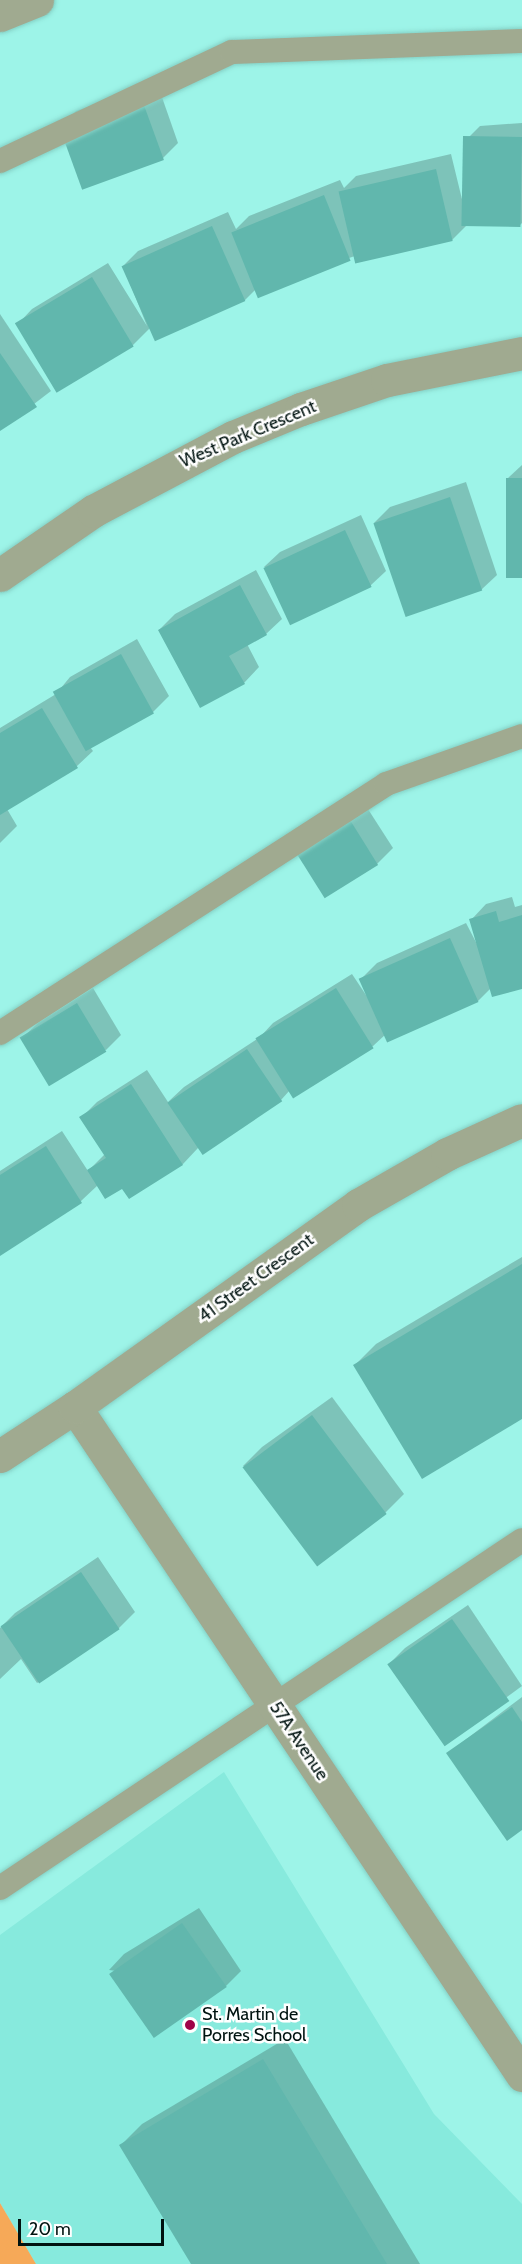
<!DOCTYPE html>
<style>
body{margin:0}
#map{position:relative;width:522px;height:2264px;overflow:hidden;background:#9df4e8;font-family:Cabin,sans-serif}
div>[style]{position:absolute}
[style*='--x']{left:calc(var(--x)*1px);top:calc(var(--y)*1px);width:calc(var(--w)*1px);rotate:calc(var(--a)*1deg)}
.built>*{inset:0;background:#87eadd}
.green>*{inset:0;background:#f6a958}
.shadow>*{inset:0;background:#0003}
.building>*{inset:0;background:#61b7ad;transform-origin:0 0}
.roads{filter:drop-shadow(0 0 2px #84d0c5) drop-shadow(0 0 2px #84d0c5)}
.service>*{height:24px;margin:-12px;padding:0 12px;transform-origin:12px;border-radius:12px;background:#a0aa90}
.minor>*{height:33px;margin:-16.5px;padding:0 16.5px;transform-origin:16.5px;border-radius:16.5px;background:#a0aa90}
.tertiary>*{height:33px;margin:-16.5px;padding:0 16.5px;transform-origin:16.5px;border-radius:16.5px;background:#a0aa90}
.dots>*{width:16px;height:16px;translate:-50% -50%;box-sizing:border-box;border:3px solid #fff;border-radius:50%}
span{translate:-50% -50%;white-space:nowrap;text-align:center;line-height:1.15;-webkit-text-stroke:5px #fff;paint-order:stroke}
.street-label{font-size:18px;color:#001310}
.poi-label{font-size:18px;color:#001310}
.left{translate:0 -50%;text-align:left}
.scale{position:absolute;left:18px;top:2219px;width:146px;height:27px;box-sizing:border-box;border:3px solid #001310;border-top:0;padding-left:8px;font-size:18px;line-height:21px;white-space:nowrap;color:#001310;-webkit-text-stroke:4px #fff;paint-order:stroke}
</style>
<div id="map">
<div class="built">
<div style="clip-path:polygon(224px 1772px,434px 2114px,522px 2204px,522px 2264px,36px 2264px,0 2203px,0 1935px)"></div>
</div>
<div class="green">
<div style="clip-path:polygon(0 2203px,36px 2264px,0 2264px)"></div>
</div>
<div class="shadow">
<div style="clip-path:polygon(157px 83px,178px 143px,163px 158px,61px 127px,76px 111px)"></div>
<div style="clip-path:polygon(522px 123px,522px 223px,519px 226px,464px 142px,480px 126px)"></div>
<div style="clip-path:polygon(451px 154px,468px 224px,452px 240px,355px 256px,256px 289px,245px 300px,150px 328px,133px 345px,17px 325px,32px 309px,108px 263px,147px 326px,123px 266px,138px 251px,228px 212px,236px 229px,249px 216px,340px 180px,344px 188px,356px 176px)"></div>
<div style="clip-path:polygon(0 314px,51px 391px,0 430px)"></div>
<div style="clip-path:polygon(522px 465px,522px 577px,507px 479px)"></div>
<div style="clip-path:polygon(466px 482px,497px 575px,481px 590px,374px 523px,390px 507px)"></div>
<div style="clip-path:polygon(361px 515px,386px 571px,370px 586px,264px 567px,280px 552px)"></div>
<div style="clip-path:polygon(256px 570px,282px 619px,266px 634px,247px 644px,259px 667px,244px 683px,159px 630px,175px 614px)"></div>
<div style="clip-path:polygon(137px 639px,169px 696px,153px 712px,90px 747px,93px 751px,77px 766px,7px 809px,17px 826px,0 843px,0 728px,56px 694px,70px 677px)"></div>
<div style="clip-path:polygon(366px 806px,393px 848px,377px 864px,298px 854px)"></div>
<div style="clip-path:polygon(512px 897px,515px 907px,522px 905px,522px 987px,491px 988px,478px 1001px,386px 1034px,373px 1046px,294px 1097px,290px 1090px,281px 1100px,198px 1148px,183px 1164px,130px 1197px,123px 1187px,98px 1185px,81px 1201px,0 1254px,0 1171px,62px 1131px,88px 1171px,105px 1154px,81px 1118px,97px 1102px,147px 1070px,168px 1102px,184px 1087px,260px 1037px,273px 1023px,352px 974px,368px 998px,361px 979px,377px 963px,466px 923px,479px 948px,471px 920px,486px 904px)"></div>
<div style="clip-path:polygon(93px 988px,121px 1035px,106px 1050px,22px 1038px,38px 1023px)"></div>
<div style="clip-path:polygon(522px 1257px,522px 1418px,355px 1365px,376px 1344px)"></div>
<div style="clip-path:polygon(332px 1397px,404px 1494px,385px 1513px,243px 1466px,262px 1447px)"></div>
<div style="clip-path:polygon(98px 1557px,135px 1612px,119px 1628px,37px 1683px,21px 1659px,0 1679px,0 1628px,15px 1613px)"></div>
<div style="clip-path:polygon(468px 1605px,522px 1686px,444px 1743px,389px 1664px,405px 1648px)"></div>
<div style="clip-path:polygon(522px 1697px,522px 1829px,448px 1753px)"></div>
<div style="clip-path:polygon(199px 1908px,241px 1971px,226px 1986px,109px 1970px,124px 1954px)"></div>
<div style="clip-path:polygon(285px 2039px,420px 2264px,193px 2264px,121px 2145px,142px 2124px)"></div>
</div>
<div class="building">
<div style="left:141px;top:97px;width:67px;height:87px;rotate:70deg"></div>
<div style="left:522px;top:137px;width:90px;height:59px;rotate:91deg"></div>
<div style="left:436px;top:169px;width:74px;height:100px;rotate:77deg"></div>
<div style="left:324px;top:195px;width:71px;height:100px;rotate:68deg"></div>
<div style="left:212px;top:226px;width:82px;height:99px;rotate:66deg"></div>
<div style="left:92px;top:277px;width:81px;height:90px;rotate:59deg"></div>
<div style="clip-path:polygon(0 353px,37px 407px,0 431px)"></div>
<div style="left:522px;top:478px;width:100px;height:16px;rotate:90deg"></div>
<div style="left:450px;top:497px;width:99px;height:81px;rotate:71deg"></div>
<div style="left:345px;top:530px;width:63px;height:90px;rotate:65deg"></div>
<div style="clip-path:polygon(240px 585px,267px 635px,229px 656px,245px 684px,200px 708px,158px 630px)"></div>
<div style="left:121px;top:654px;width:68px;height:78px;rotate:61deg"></div>
<div style="clip-path:polygon(42px 708px,78px 768px,0 815px,0 733px)"></div>
<div style="left:350px;top:820px;width:53px;height:63px;rotate:58deg"></div>
<div style="clip-path:polygon(496px 911px,499px 922px,522px 915px,522px 989px,492px 997px,469px 919px)"></div>
<div style="left:450px;top:938px;width:70px;height:100px;rotate:66deg"></div>
<div style="left:336px;top:988px;width:71px;height:95px;rotate:58deg"></div>
<div style="left:77px;top:1003px;width:57px;height:67px;rotate:59deg"></div>
<div style="left:247px;top:1049px;width:63px;height:96px;rotate:56deg"></div>
<div style="clip-path:polygon(131px 1084px,183px 1165px,129px 1199px,122px 1189px,105px 1199px,87px 1170px,106px 1158px,79px 1117px)"></div>
<div style="clip-path:polygon(46px 1146px,82px 1203px,0 1256px,0 1175px)"></div>
<div style="clip-path:polygon(522px 1264px,522px 1419px,422px 1479px,353px 1365px)"></div>
<div style="left:312px;top:1415px;width:124px;height:87px;rotate:53deg"></div>
<div style="left:81px;top:1572px;width:69px;height:97px;rotate:56deg"></div>
<div style="left:452px;top:1619px;width:100px;height:79px;rotate:55deg"></div>
<div style="clip-path:polygon(512px 1707px,522px 1722px,522px 1830px,507px 1841px,446px 1753px)"></div>
<div style="left:182px;top:1923px;width:78px;height:89px;rotate:55deg"></div>
<div style="clip-path:polygon(263px 2059px,387px 2264px,191px 2264px,119px 2145px)"></div>
</div>
<div class="roads">
<div class="service">
<div style="--x:0;--y:161;--w:256;--a:-25.2"></div>
<div style="--x:232;--y:52;--w:290;--a:-2.2"></div>
<div style="--x:0;--y:1033;--w:459;--a:-32.8"></div>
<div style="--x:386;--y:784;--w:144;--a:-19.4"></div>
<div style="--x:0;--y:1888;--w:627;--a:-33.69"></div>
</div>
<div class="minor">
<div style="--x:0;--y:575;--w:113;--a:-34.5"></div>
<div style="--x:93;--y:511;--w:158;--a:-27.9"></div>
<div style="--x:233;--y:437;--w:74;--a:-22.4"></div>
<div style="--x:301;--y:409;--w:91;--a:-18.6"></div>
<div style="--x:387;--y:380;--w:138;--a:-11.3"></div>
<div style="--x:75;--y:1407;--w:804;--a:56.21"></div>
<div style="--x:0;--y:1456;--w:90;--a:-33.2"></div>
<div style="--x:75;--y:1407;--w:348;--a:-35.5"></div>
<div style="--x:358;--y:1205;--w:103;--a:-29.8"></div>
<div style="--x:447;--y:1154;--w:82;--a:-24.4"></div>
</div>
<div class="tertiary">
<div style="--x:0;--y:15;--w:40;--a:-22"></div>
</div>
</div>
<div class="dots">
<div style="left:190px;top:2025px;background:#9f0348"></div>
</div>
<div class="street-label">
<span style="left:248px;top:434px;rotate:-23deg">West Park Crescent</span>
<span style="left:256px;top:1278px;rotate:-36deg">41 Street Crescent</span>
<span style="left:299px;top:1741px;rotate:56deg">57A Avenue</span>
</div>
<div class="poi-label">
<span class="left" style="left:202px;top:2025px">St. Martin de<br>Porres School</span>
</div>
<div class="scale">20 m</div>
</div>
